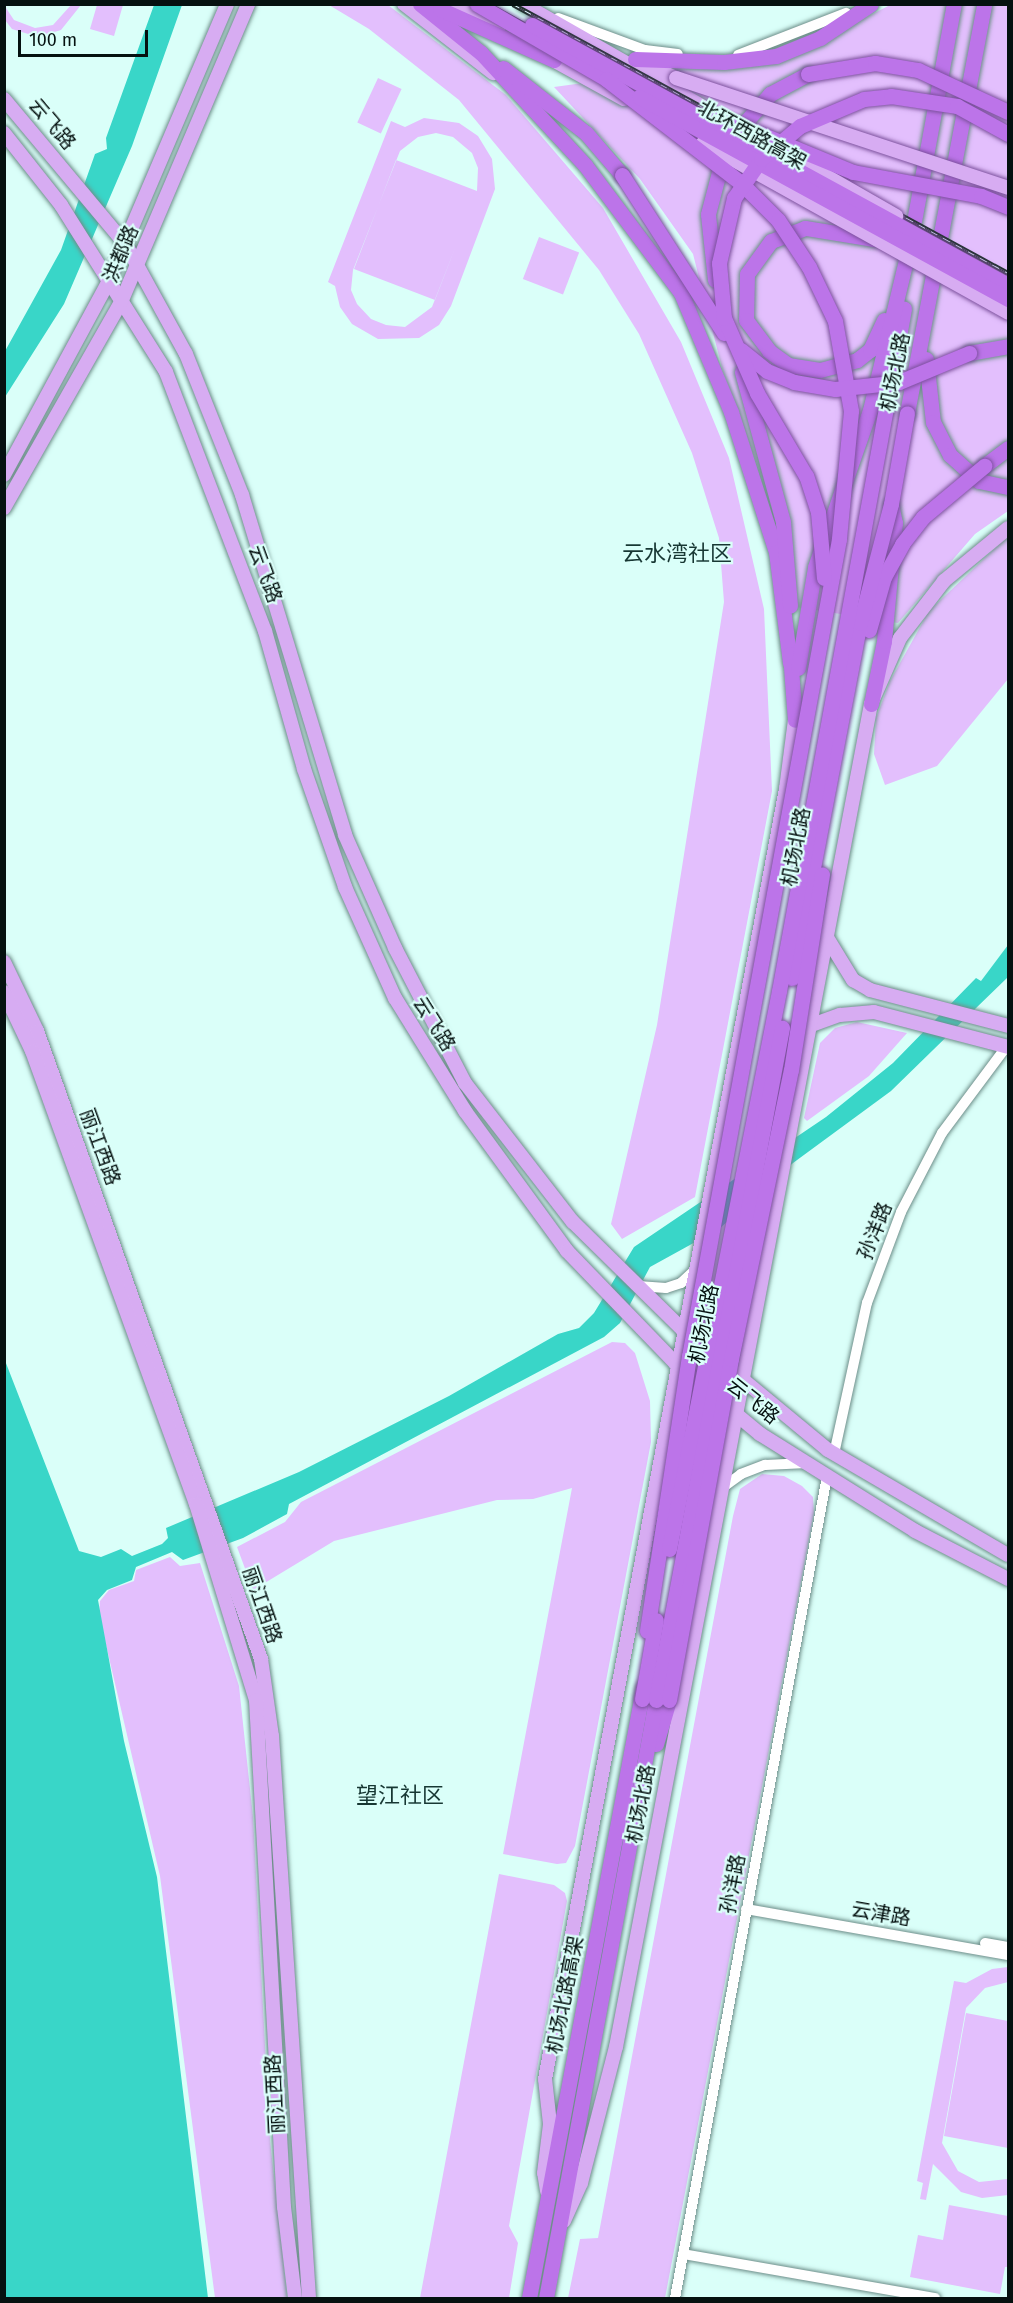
<!DOCTYPE html>
<meta charset="utf-8">
<style>
body{margin:0}
#map{position:relative;width:1013px;height:2303px;overflow:hidden;background:#dafff9;font-family:"Fira Sans","Noto Sans SC",sans-serif}
div>[style]{position:absolute}
[style*='--x']{left:calc(var(--x)*1px);top:calc(var(--y)*1px);width:calc(var(--w)*1px);rotate:calc(var(--a)*1deg)}
.green>*{inset:0;background:#e3bffd;transform-origin:0 0}
.water>*{inset:0;background:#39d6c8}
.roads{filter:drop-shadow(0 0 2px #6d8e89) drop-shadow(0 0 2px #6d8e89)}
.minor>*{height:10px;margin:-5px;padding:0 5px;transform-origin:5px;border-radius:5px;background:#fff}
.major>*{height:14px;margin:-7px;padding:0 7px;transform-origin:7px;border-radius:7px;background:#d7acf2}
.highway>*{height:15px;margin:-7.5px;padding:0 7.5px;transform-origin:7.5px;border-radius:7.5px;background:#bc74e9}
.rail>*{height:4.5px;margin-top:-2.25px;transform-origin:0;background:repeating-linear-gradient(90deg,#dafff9 0 7px,#22312f 0 14px);box-sizing:border-box;border-block:2px solid #22312f}
.bridges{filter:drop-shadow(0 0 2px #7c519d) drop-shadow(0 0 2px #7c519d)}
.major-bridge>*{height:14px;margin:-7px;padding:0 7px;transform-origin:7px;border-radius:7px;background:#d7acf2}
.highway-bridge>*{height:15px;margin:-7.5px;padding:0 7.5px;transform-origin:7.5px;border-radius:7.5px;background:#bc74e9}
span{translate:-50% -50%;white-space:nowrap;text-align:center;line-height:1.15;-webkit-text-stroke:4.5px #dafff9;paint-order:stroke}
.street-label{font-size:20px;color:#051110}
.quarter-label{font-size:22px;color:#173733}
.frame{position:absolute;inset:0;border:6px solid #051110;pointer-events:none}
.scale{position:absolute;left:18px;top:30px;width:130px;height:27px;box-sizing:border-box;border:3px solid #051110;border-top:0;padding-left:8px;font-size:18px;line-height:21px;white-space:nowrap;color:#051110;-webkit-text-stroke:4px #dafff9;paint-order:stroke}
</style>
<div id="map">
<div class="green">
<div style="clip-path:polygon(4px 5px,14px 20px,35px 28px,53px 25px,71px 5px,81px 5px,61px 30px,38px 37px,12px 29px,5px 20px)"></div>
<div style="clip-path:polygon(97px 5px,123px 5px,114px 36px,90px 29px)"></div>
<div style="clip-path:polygon(329px 5px,388px 5px,506px 95px,603px 208px,681px 342px,729px 458px,764px 609px,772px 791px,695px 1197px,622px 1239px,611px 1224px,657px 1025px,724px 602px,719px 538px,692px 453px,639px 334px,599px 270px,459px 100px,369px 29px)"></div>
<div style="clip-path:polygon(890px 5px,1008px 5px,1008px 511px,975px 534px,898px 623px,796px 607px,768px 494px,722px 368px,693px 254px,640px 179px,554px 87px,796px 54px)"></div>
<div style="left:378px;top:78px;width:26px;height:49px;rotate:25deg"></div>
<div style="clip-path:polygon(evenodd,424px 118px,459px 123px,478px 136px,492px 159px,495px 189px,451px 306px,439px 325px,419px 338px,378px 339px,352px 324px,340px 307px,335px 286px,328px 282px,391px 121px,405px 127px,424px 118px,436px 133px,453px 137px,472px 153px,478px 168px,477px 191px,396px 160px,354px 269px,435px 300px,457px 243px,432px 307px,405px 327px,386px 325px,371px 319px,357px 304px,351px 290px,353px 270px,400px 151px,418px 137px,436px 133px)"></div>
<div style="left:539px;top:237px;width:43px;height:45px;rotate:21deg"></div>
<div style="clip-path:polygon(1008px 536px,1008px 679px,937px 766px,885px 785px,874px 754px,876px 718px,890px 681px,929px 611px)"></div>
<div style="clip-path:polygon(857px 1022px,907px 1033px,869px 1076px,807px 1121px,804px 1118px,820px 1043px,835px 1028px)"></div>
<div style="clip-path:polygon(612px 1342px,625px 1343px,635px 1353px,650px 1401px,651px 1442px,575px 1846px,566px 1863px,557px 1864px,503px 1854px,572px 1488px,533px 1499px,497px 1500px,334px 1541px,253px 1590px,237px 1547px,285px 1522px,301px 1502px)"></div>
<div style="clip-path:polygon(762px 1474px,784px 1476px,802px 1486px,813px 1497px,814px 1513px,665px 2298px,568px 2298px,580px 2239px,598px 2238px,733px 1516px,740px 1489px)"></div>
<div style="clip-path:polygon(170px 1557px,180px 1566px,200px 1563px,239px 1686px,253px 1817px,270px 2140px,287px 2298px,215px 2298px,160px 1876px,99px 1615px,100px 1601px,109px 1590px,134px 1581px,136px 1570px)"></div>
<div style="clip-path:polygon(499px 1874px,554px 1885px,565px 1893px,567px 1901px,509px 2226px,518px 2243px,509px 2298px,420px 2298px)"></div>
<div style="clip-path:polygon(1008px 1967px,1008px 1982px,985px 1988px,966px 2008px,942px 2143px,958px 2171px,979px 2182px,1008px 2179px,1008px 2195px,982px 2198px,961px 2192px,933px 2164px,926px 2200px,920px 2199px,923px 2183px,917px 2181px,954px 1981px,966px 1983px,992px 1969px)"></div>
<div style="clip-path:polygon(966px 2013px,1008px 2021px,1008px 2148px,944px 2136px)"></div>
<div style="clip-path:polygon(949px 2205px,1008px 2216px,1008px 2267px,1005px 2267px,1000px 2294px,910px 2277px,918px 2235px,943px 2240px)"></div>
</div>
<div class="water">
<div style="clip-path:polygon(154px 5px,182px 5px,132px 146px,64px 304px,5px 397px,4px 353px,61px 250px,95px 154px,107px 149px,106px 138px)"></div>
<div style="clip-path:polygon(1008px 945px,1008px 977px,974px 1010px,891px 1091px,793px 1163px,719px 1229px,650px 1267px,620px 1323px,604px 1337px,289px 1504px,287px 1514px,243px 1538px,183px 1560px,172px 1552px,136px 1567px,132px 1580px,107px 1590px,98px 1600px,124px 1741px,157px 1877px,208px 2298px,5px 2298px,4px 1358px,79px 1551px,101px 1557px,121px 1549px,132px 1556px,162px 1544px,168px 1538px,166px 1528px,299px 1472px,449px 1396px,558px 1334px,579px 1328px,594px 1313px,634px 1247px,826px 1117px,893px 1063px,976px 978px,981px 981px)"></div>
</div>
<div class="roads">
<div class="minor">
<div style="--x:558;--y:18;--w:93;--a:20.2"></div>
<div style="--x:645;--y:50;--w:33;--a:7"></div>
<div style="--x:738;--y:55;--w:116;--a:-21.3"></div>
<div style="--x:638;--y:1286;--w:28;--a:4"></div>
<div style="--x:666;--y:1288;--w:16;--a:-18"></div>
<div style="--x:681;--y:1283;--w:18;--a:-43"></div>
<div style="--x:834;--y:1454;--w:155;--a:-77.7"></div>
<div style="--x:867;--y:1303;--w:97;--a:-69.5"></div>
<div style="--x:901;--y:1212;--w:89;--a:-62.6"></div>
<div style="--x:942;--y:1133;--w:107;--a:-53.3"></div>
<div style="--x:722;--y:1488;--w:24;--a:-36"></div>
<div style="--x:741;--y:1474;--w:26;--a:-21"></div>
<div style="--x:765;--y:1465;--w:42;--a:-2.7"></div>
<div style="--x:746;--y:1909;--w:266;--a:10"></div>
<div style="--x:985;--y:1943;--w:23;--a:10"></div>
<div style="--x:683;--y:2254;--w:256;--a:9.9"></div>
<div style="--x:675;--y:2298;--w:836;--a:-79.52"></div>
</div>
<div class="major">
<div style="--x:404;--y:4;--w:113;--a:37.8"></div>
<div style="--x:455;--y:4;--w:50;--a:30.2"></div>
<div style="--x:523;--y:4;--w:210;--a:29.7"></div>
<div style="--x:546;--y:56;--w:89;--a:28.9"></div>
<div style="--x:637;--y:60;--w:43;--a:24.8"></div>
<div style="--x:4;--y:99;--w:190;--a:50.1"></div>
<div style="--x:126;--y:245;--w:124;--a:61.2"></div>
<div style="--x:186;--y:354;--w:152;--a:68.3"></div>
<div style="--x:242;--y:495;--w:355;--a:73.1"></div>
<div style="--x:345;--y:835;--w:124;--a:66.1"></div>
<div style="--x:395;--y:948;--w:152;--a:62.6"></div>
<div style="--x:465;--y:1083;--w:176;--a:52.2"></div>
<div style="--x:573;--y:1222;--w:154;--a:44.5"></div>
<div style="--x:683;--y:1330;--w:188;--a:39.6"></div>
<div style="--x:828;--y:1450;--w:208;--a:30.3"></div>
<div style="--x:4;--y:133;--w:92;--a:51.6"></div>
<div style="--x:61;--y:205;--w:197;--a:57.8"></div>
<div style="--x:166;--y:372;--w:277;--a:69.1"></div>
<div style="--x:265;--y:631;--w:143;--a:74.2"></div>
<div style="--x:304;--y:769;--w:125;--a:70.8"></div>
<div style="--x:345;--y:887;--w:122;--a:65.8"></div>
<div style="--x:395;--y:998;--w:133;--a:58.2"></div>
<div style="--x:465;--y:1111;--w:173;--a:53.9"></div>
<div style="--x:567;--y:1251;--w:157;--a:46"></div>
<div style="--x:676;--y:1364;--w:109;--a:39.8"></div>
<div style="--x:760;--y:1434;--w:183;--a:32"></div>
<div style="--x:915;--y:1531;--w:105;--a:27.3"></div>
<div style="--x:4;--y:475;--w:221;--a:-61.6"></div>
<div style="--x:109;--y:281;--w:301;--a:-66.9"></div>
<div style="--x:4;--y:508;--w:239;--a:-60.4"></div>
<div style="--x:122;--y:300;--w:322;--a:-66.9"></div>
<div style="--x:826;--y:936;--w:52;--a:58.5"></div>
<div style="--x:853;--y:980;--w:20;--a:30"></div>
<div style="--x:870;--y:990;--w:143;--a:14.6"></div>
<div style="--x:4;--y:962;--w:76;--a:64.4"></div>
<div style="--x:37;--y:1031;--w:667;--a:70.37"></div>
<div style="--x:261;--y:1659;--w:78;--a:81.9"></div>
<div style="--x:272;--y:1736;--w:563;--a:86.23"></div>
<div style="--x:4;--y:992;--w:65;--a:64.6"></div>
<div style="--x:32;--y:1051;--w:482;--a:70.1"></div>
<div style="--x:196;--y:1504;--w:205;--a:73"></div>
<div style="--x:256;--y:1700;--w:508;--a:86.84"></div>
<div style="--x:284;--y:2207;--w:92;--a:83.1"></div>
<div style="--x:809;--y:1026;--w:33;--a:-20"></div>
<div style="--x:840;--y:1015;--w:34;--a:-5"></div>
<div style="--x:874;--y:1012;--w:138;--a:14.6"></div>
<div style="--x:547;--y:2191;--w:18;--a:-99"></div>
<div style="--x:544;--y:2173;--w:49;--a:-83"></div>
<div style="--x:550;--y:2124;--w:45;--a:-96.3"></div>
<div style="--x:545;--y:2079;--w:1312;--a:-79.42"></div>
<div style="--x:786;--y:789;--w:70;--a:-82.6"></div>
<div style="--x:564;--y:2221;--w:42;--a:-65.9"></div>
<div style="--x:581;--y:2183;--w:140;--a:-75.6"></div>
<div style="--x:616;--y:2047;--w:1367;--a:-79.25"></div>
<div style="--x:871;--y:704;--w:72;--a:-66.3"></div>
<div style="--x:900;--y:638;--w:72;--a:-52.3"></div>
<div style="--x:944;--y:581;--w:83;--a:-39.6"></div>
</div>
<div class="highway">
<div style="--x:420;--y:4;--w:78;--a:38.8"></div>
<div style="--x:481;--y:53;--w:153;--a:47.1"></div>
<div style="--x:585;--y:165;--w:160;--a:53.1"></div>
<div style="--x:681;--y:293;--w:129;--a:67.2"></div>
<div style="--x:731;--y:412;--w:147;--a:72.2"></div>
<div style="--x:776;--y:552;--w:112;--a:82.8"></div>
<div style="--x:440;--y:9;--w:125;--a:24.1"></div>
<div style="--x:635;--y:59;--w:89;--a:1.9"></div>
<div style="--x:724;--y:62;--w:52;--a:-6.6"></div>
<div style="--x:776;--y:56;--w:48;--a:-22.2"></div>
<div style="--x:820;--y:38;--w:61;--a:-33.7"></div>
<div style="--x:503;--y:68;--w:105;--a:38.1"></div>
<div style="--x:586;--y:133;--w:55;--a:49.4"></div>
<div style="--x:734;--y:135;--w:55;--a:-48.7"></div>
<div style="--x:770;--y:94;--w:43;--a:-27.8"></div>
<div style="--x:874;--y:239;--w:70;--a:-170.9"></div>
<div style="--x:805;--y:228;--w:36;--a:159"></div>
<div style="--x:771;--y:241;--w:41;--a:126"></div>
<div style="--x:747;--y:274;--w:46;--a:91.2"></div>
<div style="--x:746;--y:320;--w:39;--a:53"></div>
<div style="--x:769;--y:351;--w:24;--a:36"></div>
<div style="--x:788;--y:365;--w:32;--a:9"></div>
<div style="--x:820;--y:370;--w:38;--a:-15"></div>
<div style="--x:857;--y:360;--w:16;--a:-38"></div>
<div style="--x:870;--y:350;--w:33;--a:-65"></div>
<div style="--x:910;--y:243;--w:243;--a:-79.6"></div>
<div style="--x:715;--y:280;--w:66;--a:-96.1"></div>
<div style="--x:708;--y:214;--w:59;--a:-75.3"></div>
<div style="--x:969;--y:353;--w:40;--a:-10"></div>
<div style="--x:926;--y:359;--w:63;--a:83.7"></div>
<div style="--x:933;--y:422;--w:37;--a:63"></div>
<div style="--x:950;--y:455;--w:39;--a:42"></div>
<div style="--x:979;--y:481;--w:30;--a:12"></div>
<div style="--x:742;--y:372;--w:156;--a:74.7"></div>
<div style="--x:783;--y:522;--w:84;--a:85.2"></div>
<div style="--x:886;--y:408;--w:101;--a:-79.7"></div>
<div style="--x:907;--y:413;--w:416;--a:-79.3"></div>
<div style="--x:984;--y:466;--w:30;--a:-37"></div>
<div style="--x:790;--y:654;--w:66;--a:85.7"></div>
<div style="--x:798;--y:668;--w:102;--a:-80.4"></div>
<div style="--x:815;--y:567;--w:166;--a:-70.7"></div>
<div style="--x:870;--y:410;--w:172;--a:-76.5"></div>
<div style="--x:871;--y:704;--w:64;--a:-78.3"></div>
<div style="--x:884;--y:641;--w:119;--a:-84.7"></div>
<div style="--x:895;--y:523;--w:19;--a:-102"></div>
<div style="--x:656;--y:1744;--w:46;--a:-73.5"></div>
<div style="--x:529;--y:2298;--w:621;--a:-79.41"></div>
<div style="--x:546;--y:2298;--w:608;--a:-79.58"></div>
</div>
</div>
<div class="rail">
<div style="--x:488;--y:4;--w:594;--a:28.9"></div>
<div style="--x:513;--y:4;--w:563;--a:28.52"></div>
</div>
<div class="bridges">
<div class="major-bridge">
<div style="--x:676;--y:78;--w:350;--a:18.3"></div>
<div style="--x:767;--y:142;--w:149;--a:29.8"></div>
<div style="--x:703;--y:143;--w:349;--a:29.1"></div>
</div>
<div class="highway-bridge">
<div style="--x:477;--y:4;--w:160;--a:30.1"></div>
<div style="--x:532;--y:25;--w:542;--a:28.64"></div>
<div style="--x:808;--y:74;--w:68;--a:-9.3"></div>
<div style="--x:875;--y:63;--w:44;--a:9.2"></div>
<div style="--x:918;--y:70;--w:99;--a:25"></div>
<div style="--x:606;--y:79;--w:170;--a:37.6"></div>
<div style="--x:741;--y:183;--w:52;--a:45"></div>
<div style="--x:778;--y:220;--w:56;--a:56.6"></div>
<div style="--x:809;--y:267;--w:60;--a:64.3"></div>
<div style="--x:835;--y:321;--w:91;--a:79.9"></div>
<div style="--x:851;--y:411;--w:129;--a:95.4"></div>
<div style="--x:839;--y:539;--w:831;--a:100.4"></div>
<div style="--x:689;--y:1356;--w:278;--a:98.7"></div>
<div style="--x:639;--y:97;--w:421;--a:28.7"></div>
<div style="--x:710;--y:113;--w:155;--a:22.4"></div>
<div style="--x:853;--y:172;--w:130;--a:10.6"></div>
<div style="--x:981;--y:196;--w:29;--a:22"></div>
<div style="--x:622;--y:175;--w:188;--a:57.2"></div>
<div style="--x:741;--y:350;--w:33;--a:39"></div>
<div style="--x:767;--y:371;--w:29;--a:22"></div>
<div style="--x:794;--y:382;--w:42;--a:9.7"></div>
<div style="--x:835;--y:389;--w:64;--a:-6.2"></div>
<div style="--x:899;--y:382;--w:76;--a:-22.5"></div>
<div style="--x:824;--y:578;--w:66;--a:-95.2"></div>
<div style="--x:818;--y:512;--w:38;--a:-108"></div>
<div style="--x:806;--y:476;--w:96;--a:-120.6"></div>
<div style="--x:757;--y:393;--w:82;--a:-113.7"></div>
<div style="--x:724;--y:318;--w:55;--a:-95.2"></div>
<div style="--x:719;--y:263;--w:67;--a:-77"></div>
<div style="--x:734;--y:198;--w:47;--a:-55.3"></div>
<div style="--x:761;--y:159;--w:51;--a:-40.2"></div>
<div style="--x:800;--y:126;--w:69;--a:-22.9"></div>
<div style="--x:864;--y:99;--w:27;--a:-6"></div>
<div style="--x:891;--y:96;--w:67;--a:8.6"></div>
<div style="--x:957;--y:106;--w:58;--a:28.8"></div>
<div style="--x:869;--y:630;--w:55;--a:-74.2"></div>
<div style="--x:884;--y:577;--w:38;--a:-61"></div>
<div style="--x:902;--y:544;--w:34;--a:-52"></div>
<div style="--x:923;--y:517;--w:80;--a:-39.9"></div>
<div style="--x:792;--y:978;--w:361;--a:-79.2"></div>
<div style="--x:860;--y:623;--w:123;--a:-75.4"></div>
<div style="--x:891;--y:504;--w:92;--a:-80"></div>
<div style="--x:669;--y:1549;--w:569;--a:-78.85"></div>
<div style="--x:779;--y:991;--w:593;--a:-79.6"></div>
<div style="--x:642;--y:1699;--w:80;--a:-80"></div>
<div style="--x:656;--y:1700;--w:684;--a:-79.38"></div>
<div style="--x:669;--y:1700;--w:347;--a:-79.7"></div>
<div style="--x:731;--y:1359;--w:295;--a:-78.3"></div>
<div style="--x:791;--y:1070;--w:198;--a:-81"></div>
</div>
</div>
<div class="street-label">
<span style="left:52px;top:124px;rotate:50deg">云飞路</span>
<span style="left:752px;top:135px;rotate:29deg">北环西路高架</span>
<span style="left:121px;top:254px;rotate:-67deg">洪都路</span>
<span style="left:895px;top:372px;rotate:-78deg">机场北路</span>
<span style="left:265px;top:574px;rotate:70deg">云飞路</span>
<span style="left:796px;top:847px;rotate:-79deg">机场北路</span>
<span style="left:434px;top:1024px;rotate:58deg">云飞路</span>
<span style="left:100px;top:1147px;rotate:70deg">丽江西路</span>
<span style="left:875px;top:1231px;rotate:-68deg">孙洋路</span>
<span style="left:704px;top:1324px;rotate:-79deg">机场北路</span>
<span style="left:753px;top:1401px;rotate:39deg">云飞路</span>
<span style="left:262px;top:1605px;rotate:71deg">丽江西路</span>
<span style="left:641px;top:1804px;rotate:-79deg">机场北路</span>
<span style="left:733px;top:1884px;rotate:-79deg">孙洋路</span>
<span style="left:881px;top:1914px;rotate:10deg">云津路</span>
<span style="left:565px;top:1995px;rotate:-79deg">机场北路高架</span>
<span style="left:275px;top:2094px;rotate:-93deg">丽江西路</span>
</div>
<div class="quarter-label">
<span style="left:677px;top:554px">云水湾社区</span>
<span style="left:400px;top:1796px">望江社区</span>
</div>
<div class="frame"></div>
<div class="scale">100 m</div>
</div>
